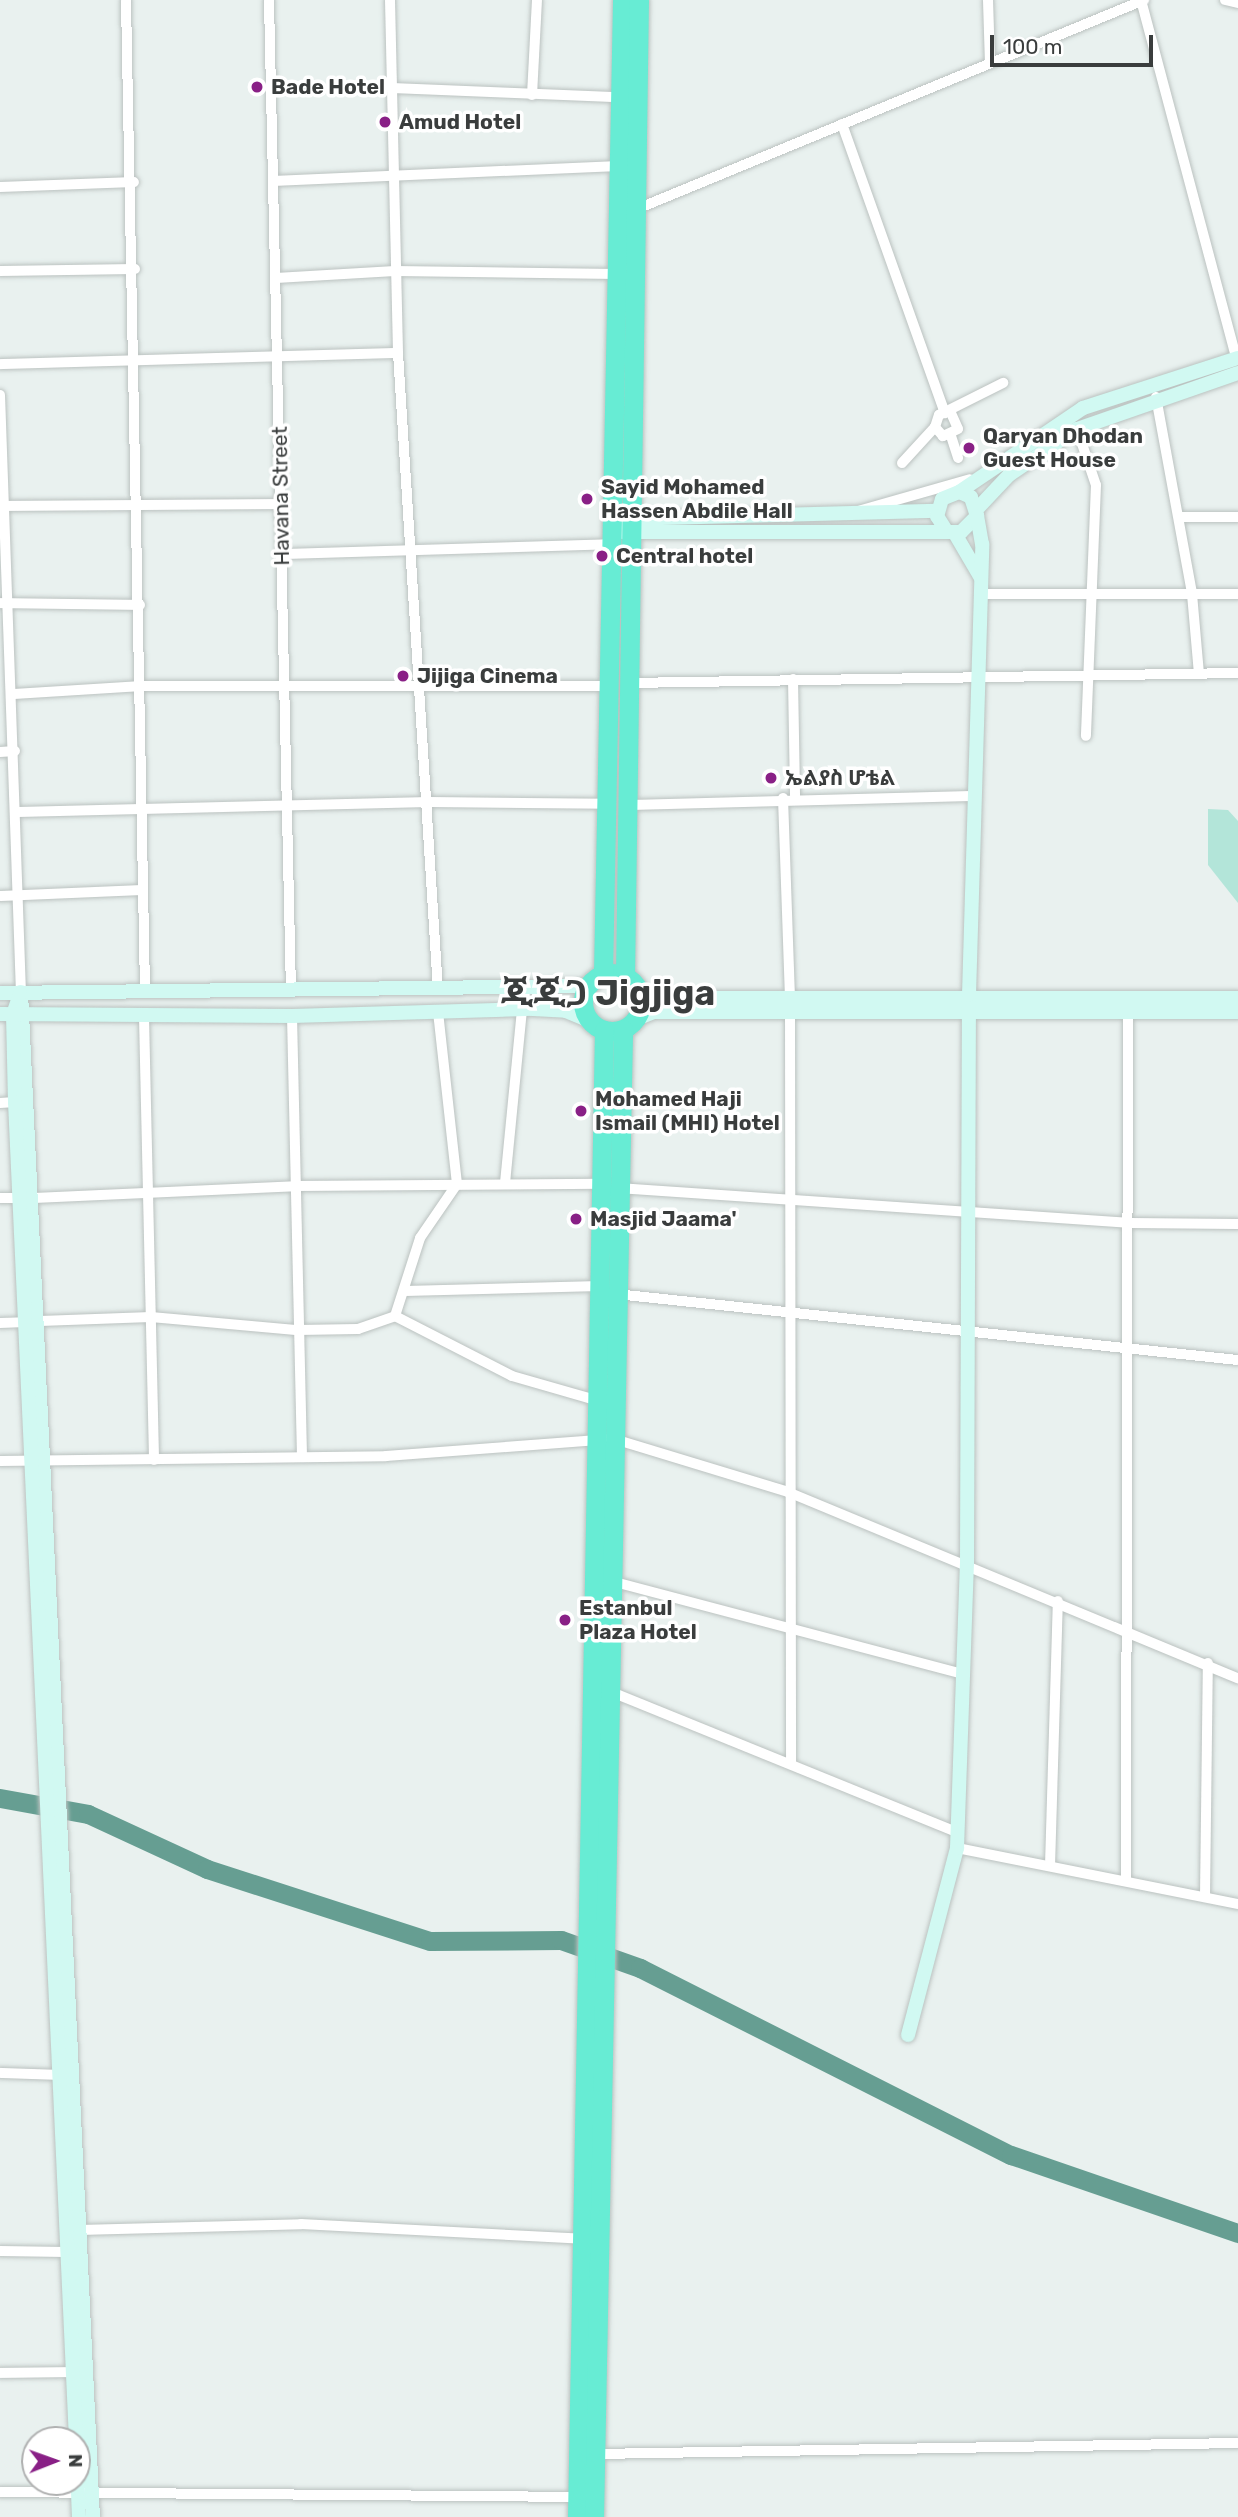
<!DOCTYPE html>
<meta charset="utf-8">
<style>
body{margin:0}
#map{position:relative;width:1238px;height:2517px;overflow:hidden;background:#e9f1ef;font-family:Rubik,"Noto Sans Ethiopic",sans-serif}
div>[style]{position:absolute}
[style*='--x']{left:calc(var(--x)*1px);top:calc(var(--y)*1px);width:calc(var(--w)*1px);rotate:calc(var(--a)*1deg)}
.green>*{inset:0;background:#b3e5d9}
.river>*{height:19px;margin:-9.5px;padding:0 9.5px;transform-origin:9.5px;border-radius:9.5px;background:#669e92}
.roads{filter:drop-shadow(0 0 2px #bbc2c0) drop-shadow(0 0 2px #bbc2c0)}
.street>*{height:10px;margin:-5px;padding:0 5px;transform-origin:5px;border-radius:5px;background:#fff}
.secondary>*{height:14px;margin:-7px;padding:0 7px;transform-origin:7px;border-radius:7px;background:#d1f9f2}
.highway>*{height:19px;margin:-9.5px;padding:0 9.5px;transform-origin:9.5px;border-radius:9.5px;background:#67ecd4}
.highway>.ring{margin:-9.5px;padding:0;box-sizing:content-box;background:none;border:19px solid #67ecd4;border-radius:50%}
.dots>*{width:19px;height:19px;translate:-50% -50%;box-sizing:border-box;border:4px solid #fff;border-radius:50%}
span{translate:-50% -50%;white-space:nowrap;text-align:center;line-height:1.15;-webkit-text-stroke:7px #fff;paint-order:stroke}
.poi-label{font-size:21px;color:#3a3d3d;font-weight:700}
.left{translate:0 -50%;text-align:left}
.street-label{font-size:21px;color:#3a3d3d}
.town-label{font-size:35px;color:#3a3d3d;font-weight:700}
.north{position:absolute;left:21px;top:2426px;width:70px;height:70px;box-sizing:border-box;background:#fff;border:2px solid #b0b1b1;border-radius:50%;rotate:89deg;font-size:19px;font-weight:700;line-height:28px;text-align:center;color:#3a3d3d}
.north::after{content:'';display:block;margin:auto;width:24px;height:32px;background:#892086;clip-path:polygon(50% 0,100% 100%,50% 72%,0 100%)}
.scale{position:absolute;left:990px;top:35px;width:163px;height:32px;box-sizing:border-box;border:4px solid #3a3d3d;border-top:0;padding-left:9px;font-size:21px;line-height:24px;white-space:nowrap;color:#3a3d3d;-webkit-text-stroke:5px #fff;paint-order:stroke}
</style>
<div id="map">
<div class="green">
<div style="clip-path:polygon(1208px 809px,1228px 810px,1238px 821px,1238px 903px,1208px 865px)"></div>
</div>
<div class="river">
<div style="--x:0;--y:1798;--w:89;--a:10.3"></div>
<div style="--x:88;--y:1814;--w:131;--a:24.8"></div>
<div style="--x:207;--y:1869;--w:234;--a:17.9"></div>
<div style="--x:430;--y:1941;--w:131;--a:-0.4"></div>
<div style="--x:561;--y:1940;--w:84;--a:19.5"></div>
<div style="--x:640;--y:1968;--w:415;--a:26.8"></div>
<div style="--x:1011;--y:2155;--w:240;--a:19"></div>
</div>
<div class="roads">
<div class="street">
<div style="--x:126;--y:0;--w:990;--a:88.9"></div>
<div style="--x:269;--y:0;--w:992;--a:88.73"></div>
<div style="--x:390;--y:0;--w:353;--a:88.7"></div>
<div style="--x:398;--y:353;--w:638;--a:86.41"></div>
<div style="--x:988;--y:0;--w:63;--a:88.2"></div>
<div style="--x:1141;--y:0;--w:370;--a:75.1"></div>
<div style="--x:1225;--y:0;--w:13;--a:13"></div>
<div style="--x:391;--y:88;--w:229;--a:2.3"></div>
<div style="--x:532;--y:95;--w:95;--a:-87"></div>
<div style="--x:842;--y:124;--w:307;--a:70.4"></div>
<div style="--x:273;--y:181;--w:346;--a:-2.5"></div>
<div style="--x:0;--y:187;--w:134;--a:-2.1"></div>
<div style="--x:632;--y:211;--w:554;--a:-22.4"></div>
<div style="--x:0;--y:271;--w:135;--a:-0.8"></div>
<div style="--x:276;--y:278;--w:119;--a:-3.4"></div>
<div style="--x:395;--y:271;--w:222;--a:0.8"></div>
<div style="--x:0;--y:364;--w:398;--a:-1.6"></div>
<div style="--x:0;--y:395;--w:597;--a:87.99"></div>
<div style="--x:1156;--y:397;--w:200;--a:79.6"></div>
<div style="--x:1192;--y:594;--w:80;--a:85"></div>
<div style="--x:951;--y:413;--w:17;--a:66"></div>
<div style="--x:958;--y:429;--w:17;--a:155"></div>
<div style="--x:943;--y:436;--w:12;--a:-132"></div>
<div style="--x:935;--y:427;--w:13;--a:-72"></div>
<div style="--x:939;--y:415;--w:72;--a:-26.6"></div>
<div style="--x:1077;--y:429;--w:59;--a:71.3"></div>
<div style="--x:1096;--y:485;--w:251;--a:92.3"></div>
<div style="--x:951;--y:436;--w:23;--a:72"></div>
<div style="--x:902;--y:463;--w:49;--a:-47.5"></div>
<div style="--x:3;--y:506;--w:276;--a:-0.4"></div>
<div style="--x:858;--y:511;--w:116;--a:-15.9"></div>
<div style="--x:1180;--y:517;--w:58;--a:0"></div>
<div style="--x:282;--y:554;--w:331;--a:-1.7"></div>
<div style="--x:981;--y:594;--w:257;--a:0"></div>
<div style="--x:0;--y:603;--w:140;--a:0.8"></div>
<div style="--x:793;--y:679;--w:118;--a:89"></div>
<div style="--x:628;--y:683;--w:610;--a:-0.94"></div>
<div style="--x:14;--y:694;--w:128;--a:-3.6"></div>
<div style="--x:142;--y:686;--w:468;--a:0"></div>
<div style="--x:0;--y:752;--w:15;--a:-4"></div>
<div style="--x:783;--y:798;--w:197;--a:88"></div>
<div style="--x:626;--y:805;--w:349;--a:-1.5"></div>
<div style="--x:18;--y:812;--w:411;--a:-1.4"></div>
<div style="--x:429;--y:802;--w:179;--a:0.6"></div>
<div style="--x:0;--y:896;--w:143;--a:-2.4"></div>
<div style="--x:790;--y:1010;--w:754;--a:89.92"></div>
<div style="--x:292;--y:1016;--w:441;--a:88.7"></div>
<div style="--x:144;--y:1017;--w:443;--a:88.7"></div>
<div style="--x:0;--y:1103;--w:15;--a:-4"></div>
<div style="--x:505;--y:1183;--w:175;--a:-84.4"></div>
<div style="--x:618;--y:1188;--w:513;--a:3.91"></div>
<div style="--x:1130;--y:1223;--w:108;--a:0.5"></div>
<div style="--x:0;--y:1198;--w:19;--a:0"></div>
<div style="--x:34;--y:1198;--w:261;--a:-2.6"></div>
<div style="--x:295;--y:1186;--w:307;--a:-0.4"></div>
<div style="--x:405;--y:1291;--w:195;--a:-1.5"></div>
<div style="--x:616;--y:1294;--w:625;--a:6.06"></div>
<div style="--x:395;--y:1316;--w:131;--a:27.1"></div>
<div style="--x:512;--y:1376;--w:91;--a:16"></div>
<div style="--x:40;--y:1321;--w:111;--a:-2.1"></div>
<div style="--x:151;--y:1317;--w:148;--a:5.1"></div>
<div style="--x:298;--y:1330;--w:60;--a:-1"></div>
<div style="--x:358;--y:1329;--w:39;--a:-19"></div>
<div style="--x:395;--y:1316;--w:82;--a:-72.2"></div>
<div style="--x:420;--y:1238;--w:65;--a:-55.6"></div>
<div style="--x:457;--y:1184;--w:174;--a:-96.3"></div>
<div style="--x:0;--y:1323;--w:25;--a:-2"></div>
<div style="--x:0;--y:1461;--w:386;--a:-0.7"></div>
<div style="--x:386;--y:1456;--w:229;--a:-4.3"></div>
<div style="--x:614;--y:1439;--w:182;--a:16.9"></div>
<div style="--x:788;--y:1492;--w:487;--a:22.5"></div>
<div style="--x:611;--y:1581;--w:361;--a:14.8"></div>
<div style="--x:609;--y:1691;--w:375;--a:22.1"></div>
<div style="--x:957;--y:1848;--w:287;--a:11.3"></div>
<div style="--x:1050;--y:1866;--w:265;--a:-88.3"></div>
<div style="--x:1126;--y:1881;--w:870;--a:-89.87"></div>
<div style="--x:1205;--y:1897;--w:234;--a:-89.3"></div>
<div style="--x:0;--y:2073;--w:64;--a:1.8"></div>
<div style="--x:79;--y:2230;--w:222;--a:-1.5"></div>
<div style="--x:301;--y:2224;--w:282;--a:3"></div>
<div style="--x:0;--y:2251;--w:66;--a:0.9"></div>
<div style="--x:0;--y:2373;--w:72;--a:-0.8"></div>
<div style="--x:596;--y:2454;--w:642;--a:-0.98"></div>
<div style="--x:0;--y:2492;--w:581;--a:0.49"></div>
</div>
<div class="secondary">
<div style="--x:959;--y:492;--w:150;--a:-34.1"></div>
<div style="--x:1083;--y:408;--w:163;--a:-17.9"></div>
<div style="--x:977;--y:509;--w:47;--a:-46.7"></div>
<div style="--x:1009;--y:475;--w:82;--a:-34.1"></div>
<div style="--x:1077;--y:429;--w:170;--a:-19.2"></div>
<div style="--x:624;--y:519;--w:313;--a:-1.5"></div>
<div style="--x:622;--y:532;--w:339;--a:0"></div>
<div style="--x:961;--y:532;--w:23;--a:-45"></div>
<div style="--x:977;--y:516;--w:20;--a:-108"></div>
<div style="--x:971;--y:497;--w:13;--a:-157"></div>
<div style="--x:959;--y:492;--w:18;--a:158"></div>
<div style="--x:942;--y:499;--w:18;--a:106"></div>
<div style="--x:937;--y:516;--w:15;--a:58"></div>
<div style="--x:954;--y:532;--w:53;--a:59.6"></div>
<div style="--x:639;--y:990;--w:16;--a:30"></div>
<div style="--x:653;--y:998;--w:585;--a:0"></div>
<div style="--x:21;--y:992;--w:1527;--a:87.3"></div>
<div style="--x:0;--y:993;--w:588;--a:-0.68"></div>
<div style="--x:20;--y:994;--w:21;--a:109"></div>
<div style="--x:13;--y:1014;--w:88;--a:88.7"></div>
<div style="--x:15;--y:1102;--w:1339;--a:87.39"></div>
<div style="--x:0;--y:1014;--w:292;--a:0.4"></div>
<div style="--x:292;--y:1016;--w:241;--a:-1.7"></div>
<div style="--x:533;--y:1009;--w:33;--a:3"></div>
<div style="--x:566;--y:1011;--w:26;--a:23"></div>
<div style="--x:634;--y:1020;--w:22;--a:-22"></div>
<div style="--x:654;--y:1012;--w:584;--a:0"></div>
<div style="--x:908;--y:2035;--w:193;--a:-75.3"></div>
<div style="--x:957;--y:1848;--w:285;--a:-88"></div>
<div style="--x:967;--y:1563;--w:568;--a:-89.8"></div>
<div style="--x:969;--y:995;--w:451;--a:-88.3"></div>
<div style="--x:982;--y:544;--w:28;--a:-100"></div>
<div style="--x:77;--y:2469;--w:48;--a:87.6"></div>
</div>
<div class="highway">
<div class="ring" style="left:583px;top:973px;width:39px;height:39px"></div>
<div style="--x:603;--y:974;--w:974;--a:-88.88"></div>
<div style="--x:625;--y:976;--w:976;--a:-89.18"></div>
<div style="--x:577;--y:2517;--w:1487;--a:-88.96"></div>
<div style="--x:594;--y:2517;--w:1488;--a:-88.88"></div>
</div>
</div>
<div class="dots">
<div style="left:257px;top:87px;background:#892086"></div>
<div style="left:385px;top:122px;background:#892086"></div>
<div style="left:969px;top:448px;background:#892086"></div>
<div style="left:587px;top:499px;background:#892086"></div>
<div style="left:602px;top:556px;background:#892086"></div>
<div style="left:403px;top:676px;background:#892086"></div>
<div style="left:771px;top:778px;background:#892086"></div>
<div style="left:581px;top:1111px;background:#892086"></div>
<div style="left:576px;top:1219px;background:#892086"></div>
<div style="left:565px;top:1620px;background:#892086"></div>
</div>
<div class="poi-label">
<span class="left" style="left:271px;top:87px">Bade Hotel</span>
<span class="left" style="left:399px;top:122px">Amud Hotel</span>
<span class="left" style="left:983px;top:448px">Qaryan Dhodan<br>Guest House</span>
<span class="left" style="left:601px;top:499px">Sayid Mohamed<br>Hassen Abdile Hall</span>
<span class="left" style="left:616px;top:556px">Central hotel</span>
<span class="left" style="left:417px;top:676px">Jijiga Cinema</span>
<span class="left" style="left:785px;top:778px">ኤልያስ ሆቴል</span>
<span class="left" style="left:595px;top:1111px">Mohamed Haji<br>Ismail (MHI) Hotel</span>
<span class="left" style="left:590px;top:1219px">Masjid Jaama'</span>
<span class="left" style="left:579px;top:1620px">Estanbul<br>Plaza Hotel</span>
</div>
<div class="street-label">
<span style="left:281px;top:496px;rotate:-91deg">Havana Street</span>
</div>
<div class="town-label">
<span style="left:608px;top:993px">ጂጂጋ Jigjiga</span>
</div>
<div class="north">N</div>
<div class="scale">100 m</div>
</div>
